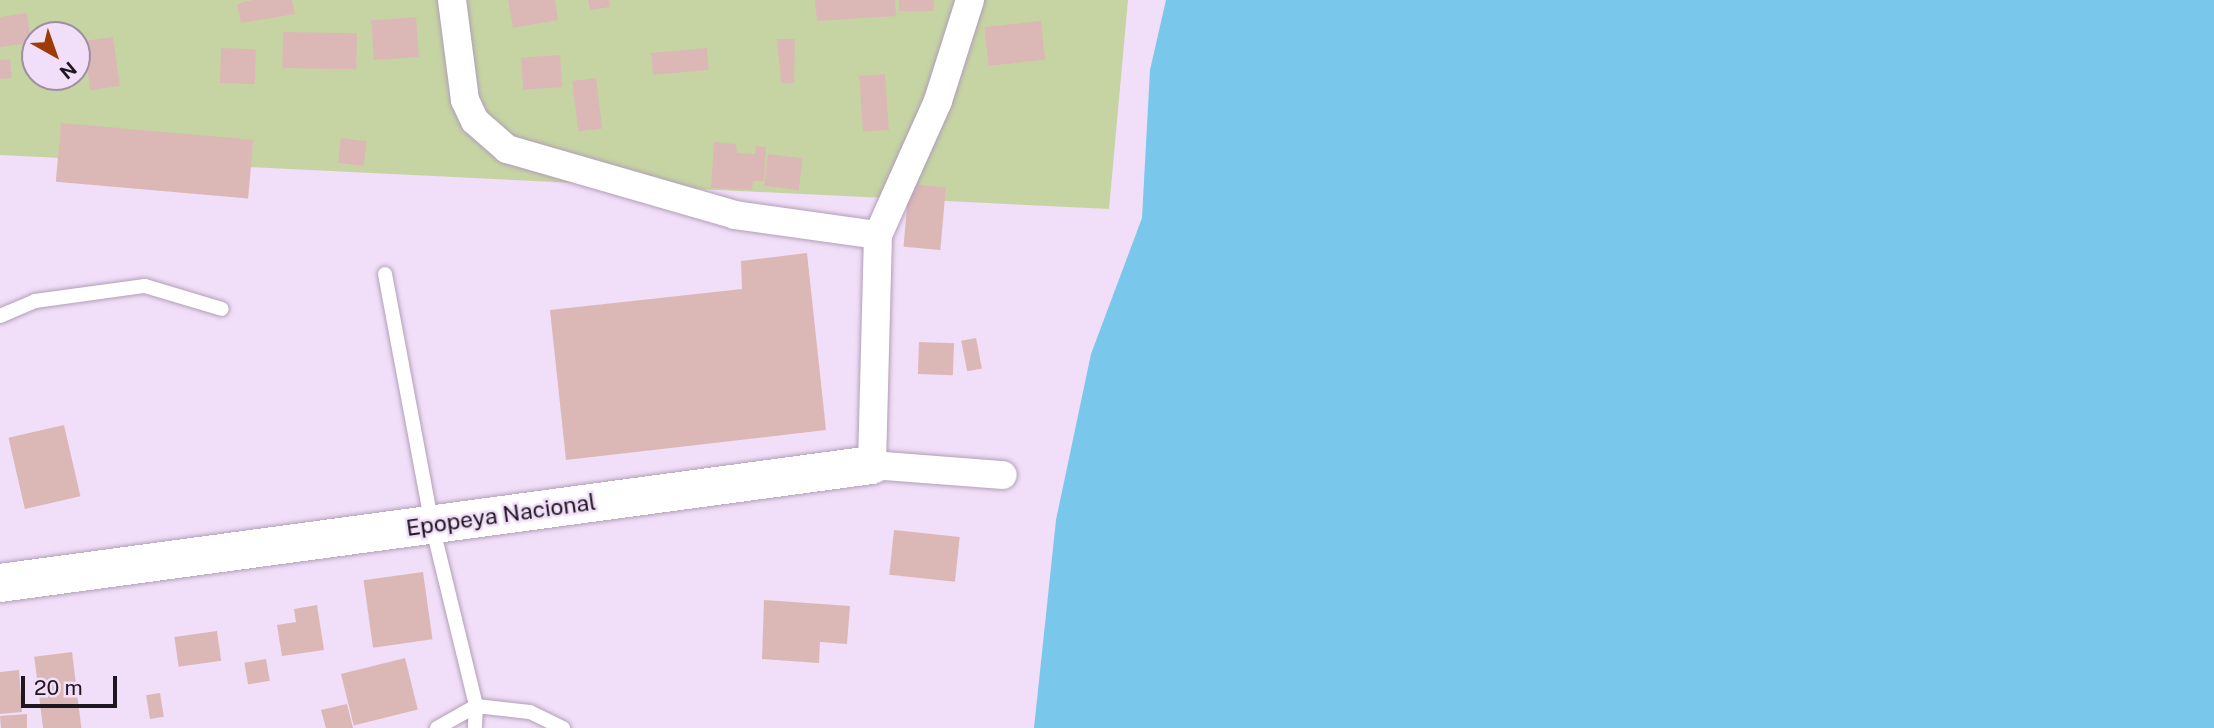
<!DOCTYPE html>
<style>
body{margin:0}
#map{position:relative;width:2214px;height:728px;overflow:hidden;background:#f1def8;font-family:"Public Sans",sans-serif}
div>[style]{position:absolute}
[style*='--x']{left:calc(var(--x)*1px);top:calc(var(--y)*1px);width:calc(var(--w)*1px);rotate:calc(var(--a)*1deg)}
.green>*{inset:0;background:#c6d4a3}
.water>*{inset:0;background:#79c7eb}
.building>*{inset:0;background:#dbb8b6;transform-origin:0 0}
.roads{filter:drop-shadow(0 0 2px #b19fb7) drop-shadow(0 0 2px #b19fb7)}
.lane>*{height:14px;margin:-7px;padding:0 7px;transform-origin:7px;border-radius:7px;background:#fff}
.street>*{height:28px;margin:-14px;padding:0 14px;transform-origin:14px;border-radius:14px;background:#fff}
.secondary>*{height:38px;margin:-19px;padding:0 19px;transform-origin:19px;border-radius:19px;background:#fff}
span{translate:-50% -50%;white-space:nowrap;text-align:center;line-height:1.15;-webkit-text-stroke:5px #f1def8;paint-order:stroke}
.street-label{font-size:23px;color:#1e1720}
.north{position:absolute;left:21px;top:21px;width:70px;height:70px;box-sizing:border-box;background:#f1def8;border:2px solid #9d8ea2;border-radius:50%;rotate:140deg;font-size:19px;font-weight:700;line-height:28px;text-align:center;color:#1e1720}
.north::after{content:'';display:block;margin:auto;width:24px;height:32px;background:#9e3a05;clip-path:polygon(50% 0,100% 100%,50% 72%,0 100%)}
.scale{position:absolute;left:21px;top:676px;width:96px;height:32px;box-sizing:border-box;border:4px solid #1e1720;border-top:0;padding-left:9px;font-size:21px;line-height:24px;white-space:nowrap;color:#1e1720;-webkit-text-stroke:5px #f1def8;paint-order:stroke}
</style>
<div id="map">
<div class="green">
<div style="clip-path:polygon(evenodd,0 0,1128px 0,1109px 209px,0 155px,0 0,35px 35px,77px 35px,77px 77px,35px 77px,35px 35px)"></div>
</div>
<div class="water">
<div style="clip-path:polygon(1166px 0,2214px 0,2214px 728px,1034px 728px,1056px 520px,1091px 354px,1142px 218px,1150px 70px)"></div>
</div>
<div class="building">
<div style="clip-path:polygon(253px 0,292px 0,295px 14px,241px 23px,237px 4px)"></div>
<div style="clip-path:polygon(508px 0,555px 0,558px 20px,513px 28px)"></div>
<div style="clip-path:polygon(588px 0,609px 0,610px 7px,590px 10px)"></div>
<div style="clip-path:polygon(815px 0,895px 0,896px 16px,817px 21px)"></div>
<div style="left:899px;top:0;width:35px;height:11px"></div>
<div style="clip-path:polygon(27px 13px,31px 43px,0 47px,0 17px)"></div>
<div style="left:416px;top:17px;width:40px;height:45px;rotate:86deg"></div>
<div style="left:1041px;top:21px;width:39px;height:57px;rotate:84deg"></div>
<div style="left:283px;top:32px;width:74px;height:36px;rotate:1deg"></div>
<div style="clip-path:polygon(113px 37px,120px 86px,90px 90px,87px 62px,77px 63px,77px 42px)"></div>
<div style="clip-path:polygon(777px 39px,795px 39px,794px 83px,781px 83px)"></div>
<div style="left:221px;top:48px;width:35px;height:35px;rotate:2deg"></div>
<div style="left:707px;top:48px;width:22px;height:56px;rotate:85deg"></div>
<div style="left:560px;top:55px;width:32px;height:39px;rotate:86deg"></div>
<div style="clip-path:polygon(10px 59px,12px 78px,0 79px,0 60px)"></div>
<div style="left:885px;top:74px;width:56px;height:26px;rotate:86deg"></div>
<div style="left:596px;top:78px;width:51px;height:24px;rotate:83deg"></div>
<div style="left:61px;top:123px;width:193px;height:59px;rotate:5deg"></div>
<div style="left:341px;top:138px;width:26px;height:25px;rotate:7deg"></div>
<div style="clip-path:polygon(714px 142px,736px 144px,737px 153px,755px 154px,756px 146px,766px 147px,764px 181px,753px 181px,752px 190px,711px 188px)"></div>
<div style="left:768px;top:154px;width:35px;height:32px;rotate:7deg"></div>
<div style="left:909px;top:184px;width:37px;height:63px;rotate:5deg"></div>
<div style="clip-path:polygon(807px 253px,826px 430px,566px 460px,550px 310px,742px 289px,741px 261px)"></div>
<div style="left:976px;top:338px;width:31px;height:15px;rotate:79deg"></div>
<div style="left:919px;top:342px;width:35px;height:32px;rotate:2deg"></div>
<div style="left:64px;top:425px;width:73px;height:57px;rotate:77deg"></div>
<div style="left:894px;top:530px;width:66px;height:45px;rotate:6deg"></div>
<div style="left:423px;top:572px;width:68px;height:60px;rotate:82deg"></div>
<div style="clip-path:polygon(764px 600px,850px 606px,847px 644px,820px 642px,819px 663px,762px 659px)"></div>
<div style="clip-path:polygon(317px 605px,324px 650px,282px 656px,277px 625px,296px 622px,294px 609px)"></div>
<div style="left:217px;top:631px;width:30px;height:43px;rotate:82deg"></div>
<div style="left:72px;top:652px;width:77px;height:38px;rotate:83deg"></div>
<div style="left:405px;top:658px;width:53px;height:66px;rotate:76deg"></div>
<div style="left:266px;top:659px;width:22px;height:22px;rotate:80deg"></div>
<div style="clip-path:polygon(19px 670px,22px 712px,0 714px,0 672px)"></div>
<div style="left:160px;top:693px;width:24px;height:14px;rotate:81deg"></div>
<div style="clip-path:polygon(347px 704px,353px 728px,326px 728px,321px 710px)"></div>
<div style="clip-path:polygon(27px 714px,27px 728px,1px 728px,0 716px)"></div>
</div>
<div class="roads">
<div class="lane">
<div style="--x:385;--y:274;--w:255;--a:79.4"></div>
<div style="--x:432;--y:525;--w:186;--a:76.3"></div>
<div style="--x:476;--y:706;--w:22;--a:93"></div>
<div style="--x:0;--y:316;--w:38;--a:-23"></div>
<div style="--x:35;--y:301;--w:111;--a:-7.8"></div>
<div style="--x:145;--y:286;--w:80;--a:16.6"></div>
<div style="--x:437;--y:728;--w:45;--a:-29.4"></div>
<div style="--x:476;--y:706;--w:54;--a:6.3"></div>
<div style="--x:530;--y:712;--w:37;--a:26"></div>
</div>
<div class="street">
<div style="--x:452;--y:0;--w:101;--a:82.6"></div>
<div style="--x:465;--y:100;--w:23;--a:65"></div>
<div style="--x:475;--y:121;--w:43;--a:41.2"></div>
<div style="--x:507;--y:149;--w:237;--a:16.1"></div>
<div style="--x:735;--y:215;--w:144;--a:8"></div>
<div style="--x:970;--y:0;--w:106;--a:107.6"></div>
<div style="--x:938;--y:101;--w:147;--a:114.1"></div>
<div style="--x:878;--y:235;--w:230;--a:91.5"></div>
<div style="--x:872;--y:465;--w:131;--a:4.4"></div>
</div>
<div class="secondary">
<div style="--x:0;--y:583;--w:880;--a:-7.71"></div>
</div>
</div>
<div class="street-label">
<span style="left:501px;top:515px;rotate:-8deg">Epopeya Nacional</span>
</div>
<div class="north">N</div>
<div class="scale">20 m</div>
</div>
